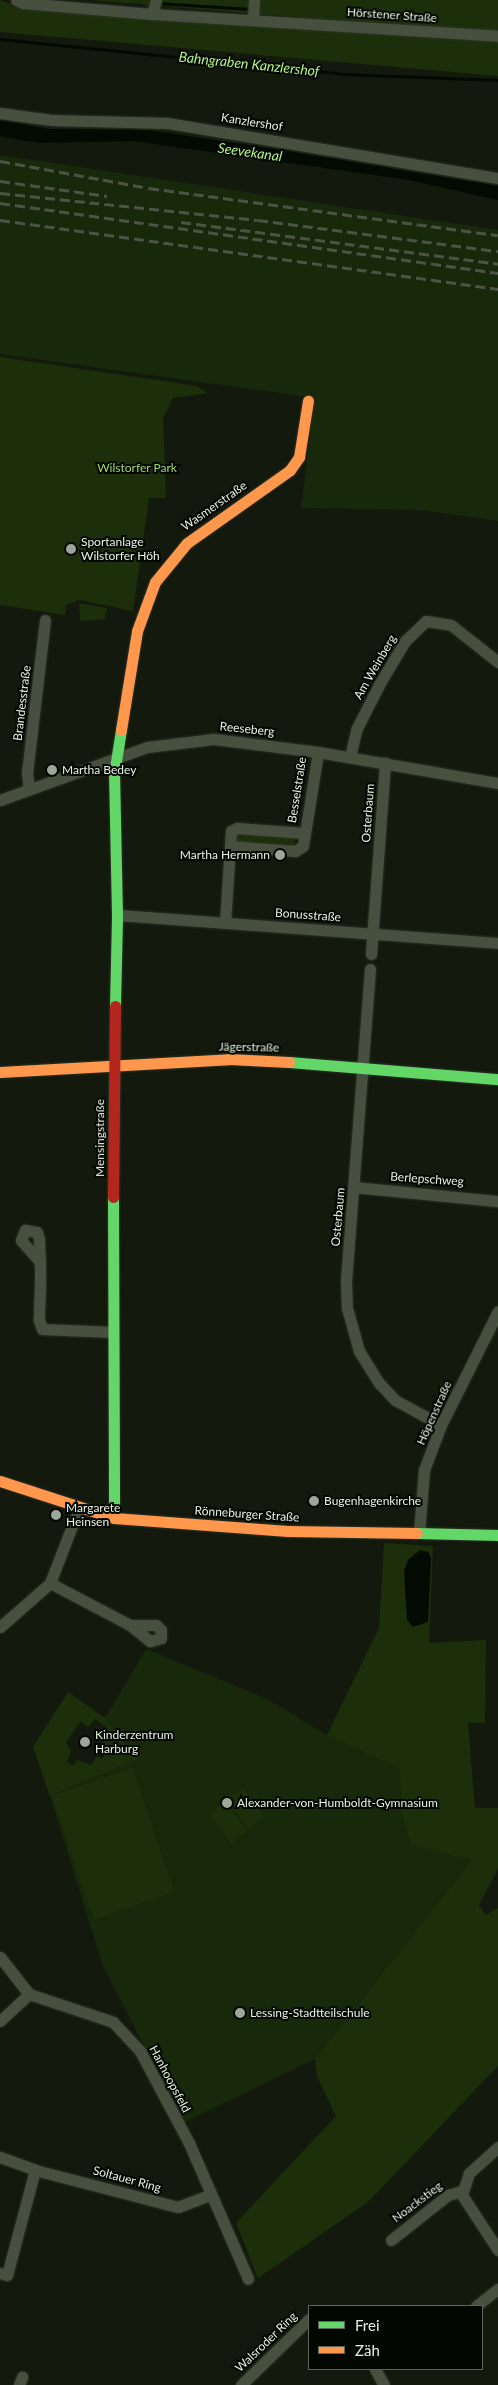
<!DOCTYPE html>
<meta charset="utf-8">
<style>
body{margin:0}
#map{position:relative;width:498px;height:2385px;overflow:hidden;background:#13190d;font-family:Lato,sans-serif}
div>[style]{position:absolute}
[style*='--x']{left:calc(var(--x)*1px);top:calc(var(--y)*1px);width:calc(var(--w)*1px);rotate:calc(var(--a)*1deg)}
.built>*{inset:0;background:#18280b}
.green>*{inset:0;background:#1d2f0a;transform-origin:0 0}
.water>*{inset:0;background:#020a01}
.stream>*{height:3px;margin:-1.5px;padding:0 1.5px;transform-origin:1.5px;border-radius:1.5px;background:#020a01}
.roads{filter:drop-shadow(0 0 1px #2d3227) drop-shadow(0 0 1px #2d3227)}
.street>*{height:11px;margin:-5.5px;padding:0 5.5px;transform-origin:5.5px;border-radius:5.5px;background:#47503f}
.fast>*{height:11px;margin:-5.5px;padding:0 5.5px;transform-origin:5.5px;border-radius:5.5px;background:#63d668}
.slow>*{height:11px;margin:-5.5px;padding:0 5.5px;transform-origin:5.5px;border-radius:5.5px;background:#ff974d}
.jam>*{height:11px;margin:-5.5px;padding:0 5.5px;transform-origin:5.5px;border-radius:5.5px;background:#b3261e}
.rail>*{height:3px;margin-top:-1.5px;transform-origin:0;background:repeating-linear-gradient(90deg,#4b5345 0 10px,transparent 0 15px)}
.dots>*{width:14px;height:14px;translate:-50% -50%;box-sizing:border-box;border:2px solid #030701;border-radius:50%}
span{translate:-50% -50%;white-space:nowrap;text-align:center;line-height:1.15;-webkit-text-stroke:4px #030701;paint-order:stroke}
.street-label{font-size:12px;color:#e8f2e2}
.park-label{font-size:12px;color:#9cda6c}
.poi-label{font-size:12px;color:#e8f2e2}
.left{translate:0 -50%;text-align:left}
.right{translate:-100% -50%;text-align:right}
.water-label{font-size:14px;color:#b2f182;font-style:italic}
.legend{position:absolute;left:308px;top:2305px;width:175px;height:65px;box-sizing:border-box;background:#030701;border:1px solid #5f655b;margin:0;padding:6px 9px;list-style:none;font-size:15px;color:#e8f2e2}
.legend li{display:flex;align-items:center;gap:10px;height:25px}
.legend b{width:25px;border:1px solid #5f655b}
</style>
<div id="map">
<div class="built">
<div style="clip-path:polygon(0 155px,498px 230px,498px 521px,421px 510px,301px 508px,315px 398px,0 354px)"></div>
<div style="clip-path:polygon(146px 1649px,269px 1700px,327px 1735px,400px 1769px,401px 1811px,411px 1845px,473px 1859px,315px 2059px,183px 2123px,102px 1963px,50px 1796px,138px 1759px,105px 1718px)"></div>
</div>
<div class="green">
<div style="clip-path:polygon(0 0,26px 9px,498px 40px,498px 76px,0 32px)"></div>
<div style="clip-path:polygon(90px 0,498px 0,498px 35px,284px 16px)"></div>
<div style="clip-path:polygon(0 357px,197px 386px,207px 393px,173px 398px,163px 418px,166px 498px,149px 498px,133px 611px,79px 600px,66px 605px,65px 615px,0 605px)"></div>
<div style="clip-path:polygon(79px 603px,107px 608px,105px 619px,80px 621px)"></div>
<div style="left:236px;top:831px;width:59px;height:13px;rotate:5deg"></div>
<div style="clip-path:polygon(384px 1543px,433px 1546px,429px 1643px,486px 1640px,485px 1723px,468px 1723px,475px 1808px,498px 1808px,498px 1869px,479px 1905px,486px 1915px,498px 1908px,498px 2066px,368px 2202px,258px 2278px,236px 2223px,336px 2116px,317px 2077px,315px 2059px,472px 1860px,411px 1845px,401px 1811px,400px 1769px,327px 1735px,379px 1628px)"></div>
<div style="clip-path:polygon(evenodd,68px 1692px,105px 1718px,138px 1759px,50px 1796px,33px 1747px,68px 1692px,95px 1719px,108px 1729px,100px 1740px,109px 1749px,102px 1759px,97px 1756px,91px 1765px,77px 1760px,73px 1766px,67px 1762px,71px 1751px,66px 1742px,81px 1721px,89px 1727px,95px 1719px)"></div>
<div style="left:132px;top:1768px;width:131px;height:85px;rotate:71deg"></div>
<div style="left:243px;top:1788px;width:36px;height:20px;rotate:53deg"></div>
<div style="left:225px;top:1802px;width:36px;height:20px;rotate:52deg"></div>
</div>
<div class="water">
<div style="clip-path:polygon(0 120px,48px 129px,147px 130px,281px 150px,498px 186px,498px 200px,409px 180px,133px 141px,41px 143px,13px 139px,0 136px)"></div>
<div style="clip-path:polygon(420px 1550px,428px 1552px,431px 1558px,428px 1622px,413px 1627px,407px 1620px,404px 1571px,408px 1560px)"></div>
</div>
<div class="stream">
<div style="--x:157;--y:3;--w:94;--a:3.7"></div>
<div style="--x:0;--y:39;--w:345;--a:5.8"></div>
<div style="--x:343;--y:74;--w:155;--a:2.2"></div>
</div>
<div class="roads">
<div class="street">
<div style="--x:16;--y:0;--w:8;--a:23"></div>
<div style="--x:23;--y:3;--w:129;--a:4.9"></div>
<div style="--x:152;--y:14;--w:347;--a:3.6"></div>
<div style="--x:152;--y:14;--w:15;--a:-74"></div>
<div style="--x:253;--y:19;--w:19;--a:-87"></div>
<div style="--x:0;--y:113;--w:52;--a:7.7"></div>
<div style="--x:52;--y:120;--w:116;--a:1.5"></div>
<div style="--x:168;--y:123;--w:335;--a:9.5"></div>
<div style="--x:350;--y:757;--w:28;--a:-77"></div>
<div style="--x:356;--y:730;--w:53;--a:-62.9"></div>
<div style="--x:380;--y:683;--w:49;--a:-59.2"></div>
<div style="--x:405;--y:641;--w:29;--a:-44"></div>
<div style="--x:426;--y:621;--w:25;--a:9"></div>
<div style="--x:451;--y:625;--w:60;--a:38.2"></div>
<div style="--x:29;--y:789;--w:16;--a:-97"></div>
<div style="--x:27;--y:773;--w:154;--a:-83.3"></div>
<div style="--x:0;--y:800;--w:156;--a:-19.8"></div>
<div style="--x:147;--y:747;--w:67;--a:-6.8"></div>
<div style="--x:214;--y:739;--w:105;--a:7.1"></div>
<div style="--x:318;--y:752;--w:183;--a:9.8"></div>
<div style="--x:230;--y:846;--w:65;--a:4.4"></div>
<div style="--x:295;--y:851;--w:9;--a:-32"></div>
<div style="--x:303;--y:846;--w:95;--a:-80.9"></div>
<div style="--x:117;--y:915;--w:382;--a:4.2"></div>
<div style="--x:225;--y:923;--w:92;--a:-86.3"></div>
<div style="--x:231;--y:831;--w:7;--a:-27"></div>
<div style="--x:237;--y:828;--w:67;--a:4.3"></div>
<div style="--x:371;--y:954;--w:192;--a:-85.8"></div>
<div style="--x:370;--y:969;--w:313;--a:94.4"></div>
<div style="--x:346;--y:1281;--w:27;--a:88"></div>
<div style="--x:347;--y:1308;--w:45;--a:74.4"></div>
<div style="--x:359;--y:1351;--w:39;--a:58"></div>
<div style="--x:380;--y:1384;--w:22;--a:47"></div>
<div style="--x:395;--y:1400;--w:52;--a:28.5"></div>
<div style="--x:354;--y:1187;--w:145;--a:5.6"></div>
<div style="--x:40;--y:1262;--w:29;--a:-131"></div>
<div style="--x:21;--y:1240;--w:11;--a:-68"></div>
<div style="--x:25;--y:1230;--w:12;--a:9"></div>
<div style="--x:37;--y:1232;--w:7;--a:74"></div>
<div style="--x:39;--y:1239;--w:23;--a:88"></div>
<div style="--x:40;--y:1262;--w:22;--a:90"></div>
<div style="--x:40;--y:1284;--w:36;--a:92"></div>
<div style="--x:39;--y:1320;--w:9;--a:72"></div>
<div style="--x:42;--y:1329;--w:71;--a:2.4"></div>
<div style="--x:419;--y:1533;--w:63;--a:-85.5"></div>
<div style="--x:424;--y:1470;--w:48;--a:-69.3"></div>
<div style="--x:441;--y:1425;--w:127;--a:-63.4"></div>
<div style="--x:50;--y:1583;--w:90;--a:27.7"></div>
<div style="--x:130;--y:1625;--w:26;--a:39"></div>
<div style="--x:150;--y:1641;--w:11;--a:-15"></div>
<div style="--x:161;--y:1638;--w:8;--a:-90"></div>
<div style="--x:161;--y:1630;--w:7;--a:-135"></div>
<div style="--x:156;--y:1625;--w:26;--a:180"></div>
<div style="--x:0;--y:1627;--w:67;--a:-41.3"></div>
<div style="--x:50;--y:1583;--w:80;--a:-68.9"></div>
<div style="--x:0;--y:1957;--w:47;--a:51.9"></div>
<div style="--x:29;--y:1994;--w:89;--a:18.4"></div>
<div style="--x:113;--y:2022;--w:40;--a:47"></div>
<div style="--x:140;--y:2051;--w:104;--a:62"></div>
<div style="--x:189;--y:2143;--w:148;--a:66.5"></div>
<div style="--x:0;--y:2021;--w:40;--a:-43"></div>
<div style="--x:498;--y:2147;--w:39;--a:138"></div>
<div style="--x:469;--y:2173;--w:23;--a:108"></div>
<div style="--x:462;--y:2195;--w:66;--a:56.8"></div>
<div style="--x:0;--y:2157;--w:37;--a:20"></div>
<div style="--x:35;--y:2170;--w:148;--a:14.5"></div>
<div style="--x:178;--y:2207;--w:34;--a:-21"></div>
<div style="--x:391;--y:2240;--w:73;--a:-38.3"></div>
<div style="--x:448;--y:2195;--w:15;--a:-16"></div>
<div style="--x:0;--y:2273;--w:7;--a:16"></div>
<div style="--x:7;--y:2275;--w:109;--a:-75.1"></div>
<div style="--x:476;--y:2306;--w:28;--a:-38"></div>
<div style="--x:375;--y:2369;--w:18;--a:61"></div>
<div style="--x:19;--y:2385;--w:9;--a:-69"></div>
<div style="--x:241;--y:2385;--w:95;--a:-44.1"></div>
</div>
<div class="fast">
<div style="--x:115;--y:1006;--w:91;--a:-88.7"></div>
<div style="--x:117;--y:915;--w:141;--a:-91.2"></div>
<div style="--x:114;--y:774;--w:45;--a:-81"></div>
<div style="--x:289;--y:1062;--w:210;--a:4.7"></div>
<div style="--x:113;--y:1197;--w:321;--a:89.8"></div>
<div style="--x:417;--y:1533;--w:81;--a:1.4"></div>
</div>
<div class="slow">
<div style="--x:121;--y:730;--w:100;--a:-80.8"></div>
<div style="--x:137;--y:631;--w:52;--a:-69.8"></div>
<div style="--x:155;--y:582;--w:50;--a:-50.6"></div>
<div style="--x:187;--y:543;--w:126;--a:-35.3"></div>
<div style="--x:290;--y:470;--w:16;--a:-55"></div>
<div style="--x:299;--y:457;--w:57;--a:-80.9"></div>
<div style="--x:0;--y:1072;--w:229;--a:-3.2"></div>
<div style="--x:229;--y:1059;--w:60;--a:2.9"></div>
<div style="--x:0;--y:1481;--w:120;--a:18"></div>
<div style="--x:114;--y:1518;--w:174;--a:4.3"></div>
<div style="--x:288;--y:1531;--w:129;--a:0.9"></div>
</div>
<div class="jam">
<div style="--x:113;--y:1197;--w:191;--a:-89.4"></div>
</div>
</div>
<div class="rail">
<div style="--x:0;--y:161;--w:151;--a:10.3"></div>
<div style="--x:149;--y:188;--w:352;--a:7.7"></div>
<div style="--x:0;--y:181;--w:108;--a:8"></div>
<div style="--x:0;--y:193;--w:259;--a:6"></div>
<div style="--x:258;--y:220;--w:242;--a:7.4"></div>
<div style="--x:0;--y:203;--w:503;--a:8"></div>
<div style="--x:0;--y:220;--w:503;--a:7.89"></div>
<div style="--x:181;--y:222;--w:320;--a:7.5"></div>
</div>
<div class="dots">
<div style="left:71px;top:549px;background:#9da697"></div>
<div style="left:52px;top:770px;background:#9da697"></div>
<div style="left:280px;top:855px;background:#9da697"></div>
<div style="left:314px;top:1501px;background:#9da697"></div>
<div style="left:56px;top:1515px;background:#9da697"></div>
<div style="left:85px;top:1742px;background:#9da697"></div>
<div style="left:227px;top:1803px;background:#9da697"></div>
<div style="left:240px;top:2013px;background:#9da697"></div>
</div>
<div class="street-label">
<span style="left:392px;top:15px;rotate:4deg">Hörstener Straße</span>
<span style="left:252px;top:122px;rotate:9deg">Kanzlershof</span>
<span style="left:214px;top:506px;rotate:-35deg">Wasmerstraße</span>
<span style="left:375px;top:667px;rotate:-60deg">Am Weinberg</span>
<span style="left:22px;top:703px;rotate:-83deg">Brandesstraße</span>
<span style="left:247px;top:729px;rotate:6deg">Reeseberg</span>
<span style="left:297px;top:790px;rotate:-81deg">Besselstraße</span>
<span style="left:368px;top:813px;rotate:-86deg">Osterbaum</span>
<span style="left:308px;top:915px;rotate:4deg">Bonusstraße</span>
<span style="left:249px;top:1047px;rotate:1deg">Jägerstraße</span>
<span style="left:100px;top:1138px;rotate:-90deg">Mensingstraße</span>
<span style="left:427px;top:1179px;rotate:4deg">Berlepschweg</span>
<span style="left:338px;top:1217px;rotate:-85deg">Osterbaum</span>
<span style="left:434px;top:1413px;rotate:-66deg">Höpenstraße</span>
<span style="left:247px;top:1514px;rotate:4deg">Rönneburger Straße</span>
<span style="left:170px;top:2079px;rotate:62deg">Hanhoopsfeld</span>
<span style="left:127px;top:2179px;rotate:15deg">Soltauer Ring</span>
<span style="left:417px;top:2202px;rotate:-37deg">Noackstieg</span>
<span style="left:266px;top:2342px;rotate:-44deg">Walsroder Ring</span>
</div>
<div class="park-label">
<span style="left:137px;top:468px">Wilstorfer Park</span>
</div>
<div class="poi-label">
<span class="left" style="left:81px;top:549px">Sportanlage<br>Wilstorfer Höh</span>
<span class="left" style="left:62px;top:770px">Martha Bedey</span>
<span class="right" style="left:270px;top:855px">Martha Hermann</span>
<span class="left" style="left:324px;top:1501px">Bugenhagenkirche</span>
<span class="left" style="left:66px;top:1515px">Margarete<br>Heinsen</span>
<span class="left" style="left:95px;top:1742px">Kinderzentrum<br>Harburg</span>
<span class="left" style="left:237px;top:1803px">Alexander-von-Humboldt-Gymnasium</span>
<span class="left" style="left:250px;top:2013px">Lessing-Stadtteilschule</span>
</div>
<div class="water-label">
<span style="left:249px;top:64px;rotate:6deg">Bahngraben Kanzlershof</span>
<span style="left:250px;top:152px;rotate:8deg">Seevekanal</span>
</div>
<ul class="legend">
<li><b style="height:6px;background:#63d668"></b>Frei</li>
<li><b style="height:6px;background:#ff974d"></b>Zäh</li>
</ul>
</div>
